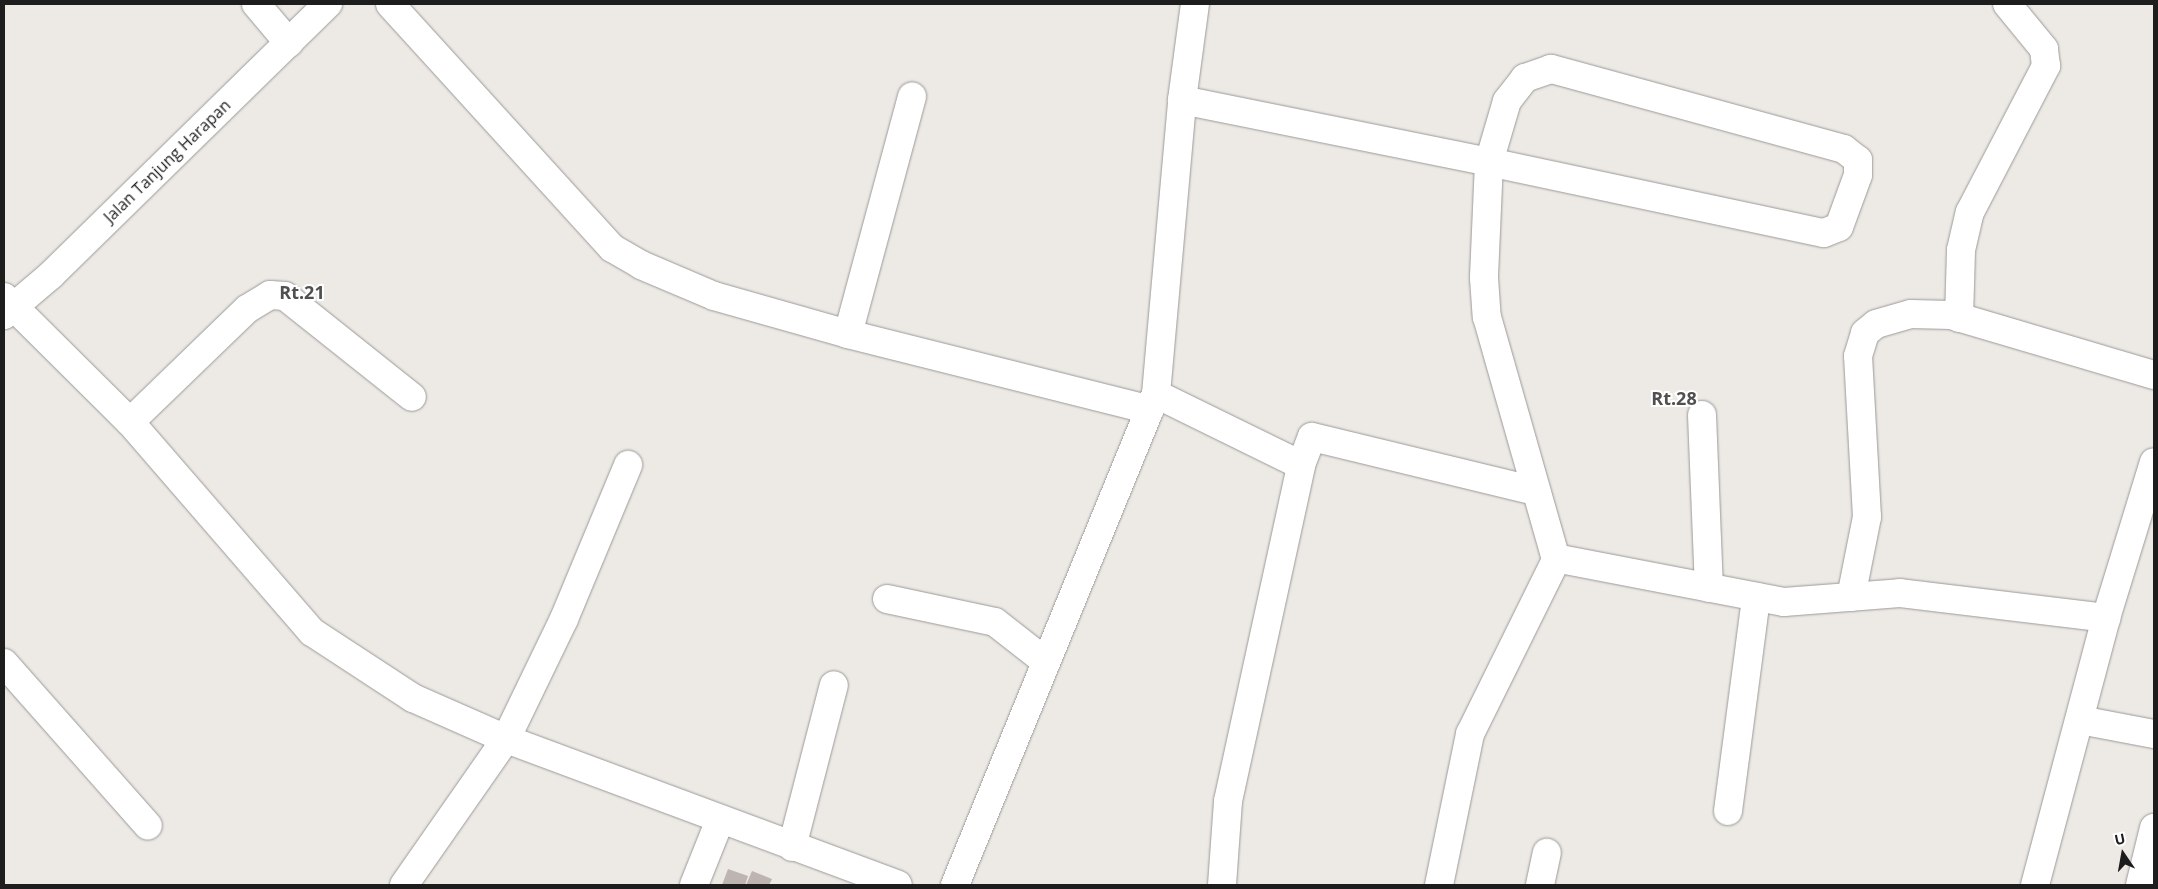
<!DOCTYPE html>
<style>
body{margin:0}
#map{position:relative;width:2158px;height:889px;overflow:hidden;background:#ede9e4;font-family:"Open Sans",sans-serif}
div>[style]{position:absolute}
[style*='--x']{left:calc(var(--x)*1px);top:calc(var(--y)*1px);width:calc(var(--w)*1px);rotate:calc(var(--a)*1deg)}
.building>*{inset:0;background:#beb4b1}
.roads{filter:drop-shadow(0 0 1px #9a9a9a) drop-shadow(0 0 1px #9a9a9a)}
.minor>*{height:28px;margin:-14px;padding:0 14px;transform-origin:14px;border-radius:14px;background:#fff}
span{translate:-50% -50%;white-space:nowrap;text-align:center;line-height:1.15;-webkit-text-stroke:4px #fff;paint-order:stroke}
.street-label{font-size:16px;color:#1d1d1d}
.neighbourhood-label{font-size:18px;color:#505050;font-weight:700}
.frame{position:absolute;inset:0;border:5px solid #1d1d1d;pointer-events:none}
.north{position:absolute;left:2098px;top:829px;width:50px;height:50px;-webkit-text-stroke:4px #fff;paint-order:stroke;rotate:348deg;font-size:14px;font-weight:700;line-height:20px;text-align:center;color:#1d1d1d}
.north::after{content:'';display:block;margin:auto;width:18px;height:22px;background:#1d1d1d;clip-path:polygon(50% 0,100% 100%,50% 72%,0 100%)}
</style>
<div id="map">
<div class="building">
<div style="clip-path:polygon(728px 869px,748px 876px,745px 885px,722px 885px)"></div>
<div style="clip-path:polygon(752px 871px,772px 879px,769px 885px,746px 885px)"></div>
</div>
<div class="roads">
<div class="minor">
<div style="--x:256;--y:4;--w:51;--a:49.8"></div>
<div style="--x:390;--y:4;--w:330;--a:47.7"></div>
<div style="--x:612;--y:248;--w:34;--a:30"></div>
<div style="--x:641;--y:265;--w:79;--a:23"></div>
<div style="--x:714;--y:296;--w:139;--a:15.8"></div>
<div style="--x:848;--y:334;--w:311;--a:14.1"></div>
<div style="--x:1182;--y:100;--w:313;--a:11.4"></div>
<div style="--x:1489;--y:162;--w:342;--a:12"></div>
<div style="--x:1824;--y:233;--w:16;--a:-22"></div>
<div style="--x:1839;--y:227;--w:55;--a:-69.9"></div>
<div style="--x:1858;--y:175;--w:15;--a:-90"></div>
<div style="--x:1858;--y:160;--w:18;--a:-142"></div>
<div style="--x:1844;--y:149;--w:304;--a:-164.7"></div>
<div style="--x:1551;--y:69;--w:28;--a:161"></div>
<div style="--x:1525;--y:78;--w:29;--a:128"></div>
<div style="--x:1507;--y:101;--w:64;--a:106.4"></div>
<div style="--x:1489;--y:162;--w:116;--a:92.5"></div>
<div style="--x:1484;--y:278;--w:39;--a:86"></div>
<div style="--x:1487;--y:317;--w:253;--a:74.1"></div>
<div style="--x:1556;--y:560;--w:194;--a:116.3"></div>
<div style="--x:1470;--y:734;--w:154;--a:101.6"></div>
<div style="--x:4;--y:297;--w:177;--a:44.8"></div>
<div style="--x:130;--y:422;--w:278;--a:49.1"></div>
<div style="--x:312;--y:632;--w:121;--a:33.2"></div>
<div style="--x:413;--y:698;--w:102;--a:23.8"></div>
<div style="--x:506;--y:739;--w:418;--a:20.4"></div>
<div style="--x:4;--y:315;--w:62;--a:-40.4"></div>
<div style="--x:51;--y:275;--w:388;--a:-44.4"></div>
<div style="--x:1959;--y:318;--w:68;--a:-88.3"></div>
<div style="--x:1961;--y:250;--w:39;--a:-77"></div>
<div style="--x:1970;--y:212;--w:165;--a:-62.5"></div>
<div style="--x:2046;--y:66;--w:17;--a:-97"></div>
<div style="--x:2044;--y:49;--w:58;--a:-129.4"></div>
<div style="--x:848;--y:334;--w:246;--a:-74.9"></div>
<div style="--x:1156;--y:394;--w:161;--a:26.1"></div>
<div style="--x:1301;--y:465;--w:30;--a:-69"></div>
<div style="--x:1312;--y:437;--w:230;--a:13.6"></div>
<div style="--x:1702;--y:415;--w:173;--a:87.7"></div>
<div style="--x:130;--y:422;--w:163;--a:-44"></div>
<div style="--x:247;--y:309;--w:27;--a:-31"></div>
<div style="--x:270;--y:295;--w:15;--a:4"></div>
<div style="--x:285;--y:296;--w:162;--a:38.5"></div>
<div style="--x:1555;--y:558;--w:233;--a:10.9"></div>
<div style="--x:1784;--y:602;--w:116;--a:-4.4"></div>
<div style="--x:1900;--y:593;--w:208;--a:6.9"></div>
<div style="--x:1851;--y:597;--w:82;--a:-78.7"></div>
<div style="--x:1867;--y:517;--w:161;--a:-93.2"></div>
<div style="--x:1858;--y:356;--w:24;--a:-73"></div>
<div style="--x:1865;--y:333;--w:14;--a:-39"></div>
<div style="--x:1876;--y:324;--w:36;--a:-16"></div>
<div style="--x:1911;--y:314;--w:40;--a:1.4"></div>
<div style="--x:1951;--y:315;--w:212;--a:16.5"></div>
<div style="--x:887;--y:599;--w:110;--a:12"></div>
<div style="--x:995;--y:622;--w:65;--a:38.1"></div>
<div style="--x:4;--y:663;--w:217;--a:48.5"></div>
<div style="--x:2080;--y:720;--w:75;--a:10.7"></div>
<div style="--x:1728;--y:811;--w:216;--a:-82.5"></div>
<div style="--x:792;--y:847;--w:167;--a:-75.5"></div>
<div style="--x:404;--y:885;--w:178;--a:-55.1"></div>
<div style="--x:506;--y:739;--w:133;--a:-64.2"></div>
<div style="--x:564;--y:619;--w:167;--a:-67.4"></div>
<div style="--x:694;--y:885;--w:70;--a:-68.2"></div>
<div style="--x:955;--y:885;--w:531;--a:-67.74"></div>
<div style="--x:1156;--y:394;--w:295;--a:-84.9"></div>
<div style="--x:1182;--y:100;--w:97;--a:-82.3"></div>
<div style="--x:1222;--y:885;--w:84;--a:-85.9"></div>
<div style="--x:1228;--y:801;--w:344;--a:-77.7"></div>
<div style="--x:1540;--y:885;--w:33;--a:-78"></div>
<div style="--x:2035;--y:885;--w:276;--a:-75.1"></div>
<div style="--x:2106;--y:618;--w:163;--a:-72.9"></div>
<div style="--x:2140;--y:885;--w:59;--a:-76.2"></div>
</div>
</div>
<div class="street-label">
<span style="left:167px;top:161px;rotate:-44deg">Jalan Tanjung Harapan</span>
</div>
<div class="neighbourhood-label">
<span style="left:302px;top:292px">Rt.21</span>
<span style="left:1674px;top:398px">Rt.28</span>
</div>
<div class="frame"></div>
<div class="north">U</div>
</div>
